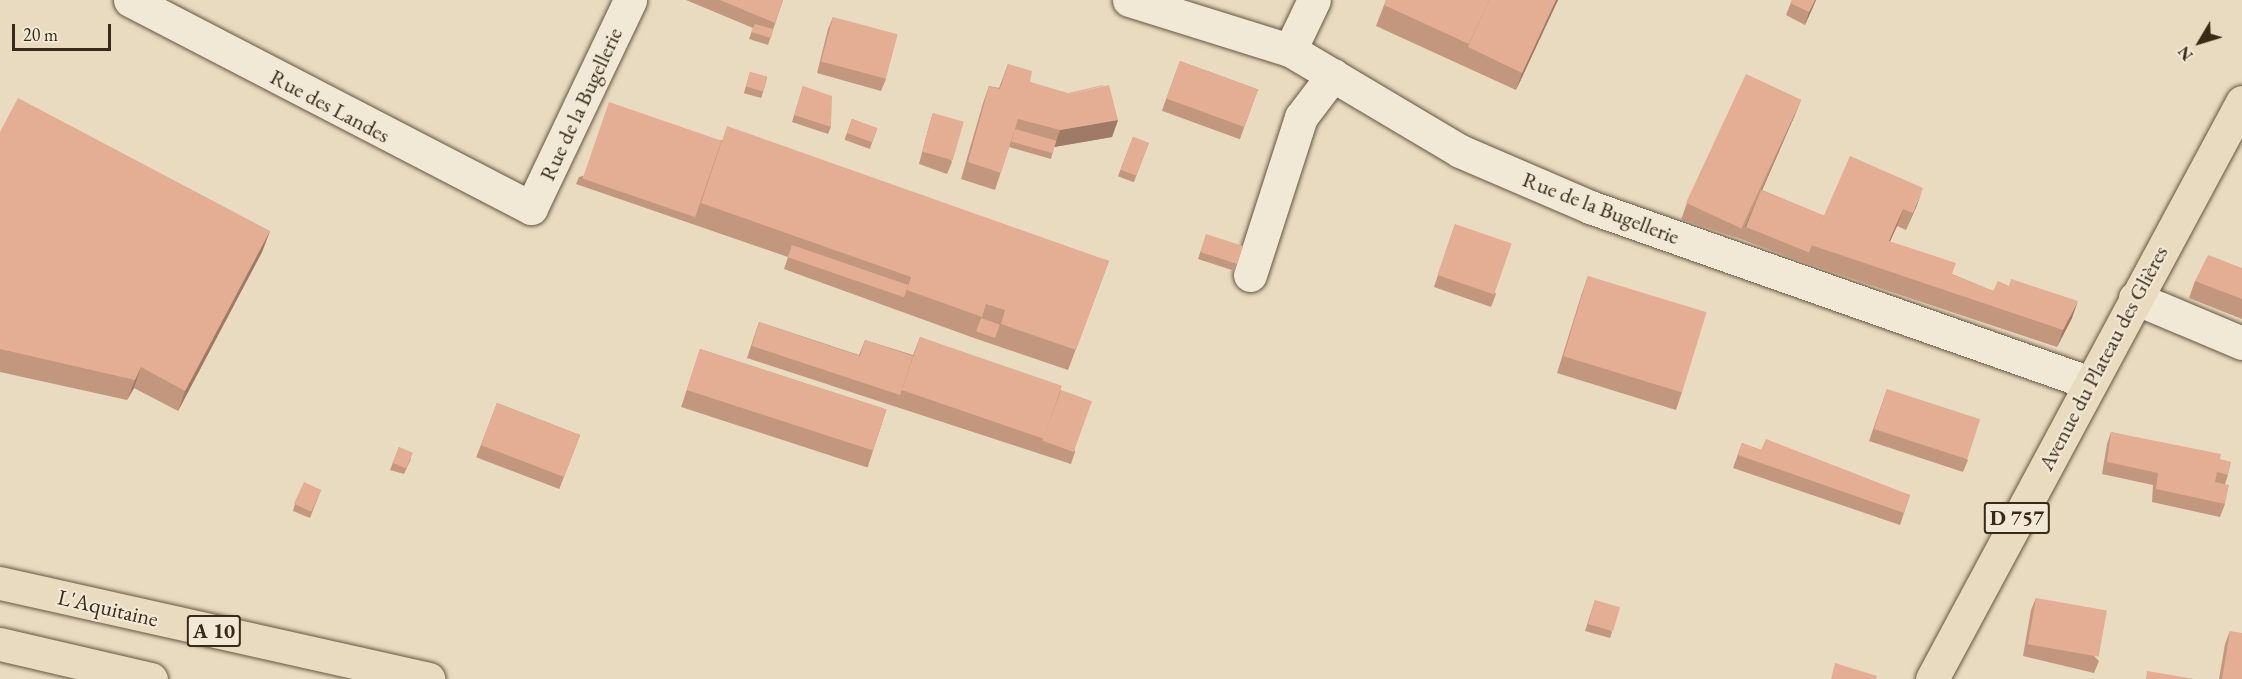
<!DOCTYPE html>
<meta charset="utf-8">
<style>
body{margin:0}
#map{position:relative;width:2242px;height:679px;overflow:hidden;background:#e9dbc0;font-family:"EB Garamond",serif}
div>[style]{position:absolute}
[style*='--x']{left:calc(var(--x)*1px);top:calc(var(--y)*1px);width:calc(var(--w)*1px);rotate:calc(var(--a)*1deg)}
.roads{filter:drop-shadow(0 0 2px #655641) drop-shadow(0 0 2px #655641)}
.minor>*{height:33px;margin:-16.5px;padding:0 16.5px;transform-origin:16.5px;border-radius:16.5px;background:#f1e8d6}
.major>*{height:33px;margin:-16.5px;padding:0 16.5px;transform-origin:16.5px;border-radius:16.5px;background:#e9dbc0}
.highway>*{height:33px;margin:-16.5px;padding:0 16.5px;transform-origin:16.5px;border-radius:16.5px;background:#e9dbc0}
.wall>*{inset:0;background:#c3967e;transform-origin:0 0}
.shaded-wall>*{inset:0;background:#9f7a67}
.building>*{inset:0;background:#e3ae93;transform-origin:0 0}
span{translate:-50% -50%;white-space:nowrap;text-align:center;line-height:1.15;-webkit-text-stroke:4.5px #f1e8d6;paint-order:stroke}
.shield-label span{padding:2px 4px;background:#f1e8d6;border:2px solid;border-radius:4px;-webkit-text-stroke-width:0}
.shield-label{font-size:21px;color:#392a17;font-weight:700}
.street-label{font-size:22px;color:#392a17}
.north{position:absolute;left:2170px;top:12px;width:60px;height:60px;-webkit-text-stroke:4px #f1e8d6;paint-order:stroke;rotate:232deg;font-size:16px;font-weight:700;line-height:24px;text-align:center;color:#392a17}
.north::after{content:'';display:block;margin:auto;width:21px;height:27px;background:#392a17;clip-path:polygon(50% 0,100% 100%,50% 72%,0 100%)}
.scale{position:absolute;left:12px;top:24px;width:99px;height:27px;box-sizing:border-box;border:3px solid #392a17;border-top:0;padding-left:8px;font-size:18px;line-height:21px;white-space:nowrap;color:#392a17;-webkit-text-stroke:4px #f1e8d6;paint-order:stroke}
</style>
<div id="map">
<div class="roads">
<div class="minor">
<div style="--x:130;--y:0;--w:452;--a:27.4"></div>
<div style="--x:531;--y:208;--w:230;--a:-64.5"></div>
<div style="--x:1129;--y:0;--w:169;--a:17.3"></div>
<div style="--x:1290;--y:50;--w:198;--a:30.7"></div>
<div style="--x:1460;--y:151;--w:142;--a:23.3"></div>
<div style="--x:1590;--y:207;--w:530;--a:19.39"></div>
<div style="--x:1290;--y:50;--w:55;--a:-64.4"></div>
<div style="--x:1250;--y:275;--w:166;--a:-72.1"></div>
<div style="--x:1301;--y:117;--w:53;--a:-52.7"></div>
<div style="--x:2135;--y:298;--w:116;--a:22.8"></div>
</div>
<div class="major">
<div style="--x:1932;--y:679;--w:655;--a:-61.75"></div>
</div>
<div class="highway">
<div style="--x:0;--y:583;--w:439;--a:12.6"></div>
<div style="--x:0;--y:644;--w:155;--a:13.1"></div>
</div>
</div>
<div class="wall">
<div style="clip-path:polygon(686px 0,783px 0,768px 45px,749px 39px,753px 28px)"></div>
<div style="clip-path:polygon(1386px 0,1558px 0,1516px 90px,1376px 26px)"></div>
<div style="clip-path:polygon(1792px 0,1816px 0,1805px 25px,1786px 15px)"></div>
<div style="clip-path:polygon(833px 17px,886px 79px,881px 91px,817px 73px,828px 29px)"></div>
<div style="left:1180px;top:61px;width:83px;height:53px;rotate:20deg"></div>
<div style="clip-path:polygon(1008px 64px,1030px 82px,1118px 120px,1112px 137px,1054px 147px,1051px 159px,1009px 147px,995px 190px,961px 179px,983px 103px,989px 86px,999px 88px)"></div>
<div style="left:750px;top:72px;width:18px;height:22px;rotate:16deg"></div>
<div style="clip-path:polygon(803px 86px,831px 127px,828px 134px,792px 122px)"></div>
<div style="clip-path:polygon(1801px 100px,1794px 117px,1762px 190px,1824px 216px,1917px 205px,1906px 230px,1897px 226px,1890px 242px,1952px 274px,1993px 291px,2072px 318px,2057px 347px,1804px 263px,1741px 239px,1681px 220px,1687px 203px)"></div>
<div style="clip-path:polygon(933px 113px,952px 162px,947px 174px,919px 164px,929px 126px)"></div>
<div style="left:852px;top:119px;width:27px;height:22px;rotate:20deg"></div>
<div style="clip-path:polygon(0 132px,270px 231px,262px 252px,178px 411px,134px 388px,127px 400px,0 372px)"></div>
<div style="left:1133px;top:137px;width:17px;height:42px;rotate:21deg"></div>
<div style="clip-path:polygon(722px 140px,1109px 261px,1068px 370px,974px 338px,784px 269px,788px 257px,576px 184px,579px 177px)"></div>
<div style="clip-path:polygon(1455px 224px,1496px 294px,1491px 307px,1434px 287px)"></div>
<div style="clip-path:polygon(1204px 241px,1237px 264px,1235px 271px,1198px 259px)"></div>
<div style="clip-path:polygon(2242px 268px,2242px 319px,2189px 298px,2195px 281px)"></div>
<div style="clip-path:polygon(1588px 276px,1682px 392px,1676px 410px,1557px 373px,1582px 293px)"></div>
<div style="clip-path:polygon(759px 322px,859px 355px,865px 340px,913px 355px,920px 337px,1061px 390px,1075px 452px,1071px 464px,747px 358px)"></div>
<div style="left:700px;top:349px;width:196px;height:61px;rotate:18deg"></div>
<div style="clip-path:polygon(1887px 389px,1968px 460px,1963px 472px,1869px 441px)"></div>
<div style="left:497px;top:403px;width:89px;height:58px;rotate:21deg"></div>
<div style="clip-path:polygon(2111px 432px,2220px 459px,2228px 475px,2225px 484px,2225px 504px,2220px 517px,2152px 502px,2153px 485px,2102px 474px,2107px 444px)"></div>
<div style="clip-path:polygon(1742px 443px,1761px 450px,1910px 495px,1900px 525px,1733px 468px)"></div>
<div style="clip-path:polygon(399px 447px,411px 459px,404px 474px,390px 470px)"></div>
<div style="clip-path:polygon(321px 490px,310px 518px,293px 511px,295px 504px)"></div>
<div style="clip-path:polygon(2036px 598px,2099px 661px,2094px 673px,2023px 656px,2031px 610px)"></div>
<div style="clip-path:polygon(1595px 600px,1612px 632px,1610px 638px,1585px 631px)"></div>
<div style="clip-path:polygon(2230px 631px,2242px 679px,2219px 679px,2225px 644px)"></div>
</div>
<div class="shaded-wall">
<div style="clip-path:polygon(1556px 0,1558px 0,1516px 90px,1522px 73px)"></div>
<div style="clip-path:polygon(1815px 0,1816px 0,1805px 25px,1809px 12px)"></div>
<div style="clip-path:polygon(1801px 100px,1794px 117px,1746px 227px,1745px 227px)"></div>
<div style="clip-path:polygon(1118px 120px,1112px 137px,1054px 147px,1060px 130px)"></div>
<div style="clip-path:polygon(1923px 188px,1917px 205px,1906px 230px,1913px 213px)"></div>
<div style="clip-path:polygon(1903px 209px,1897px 226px,1882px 258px,1889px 241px)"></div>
<div style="clip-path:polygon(270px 231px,262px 252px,178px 411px,185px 391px)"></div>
<div style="clip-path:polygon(2078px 301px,2072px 318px,2057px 347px,2063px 330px)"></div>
<div style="clip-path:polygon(141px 367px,134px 388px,127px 400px,135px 380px)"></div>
</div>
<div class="building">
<div style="clip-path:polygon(720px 0,783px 0,775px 23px)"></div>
<div style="clip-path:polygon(1386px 0,1489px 0,1469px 44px,1384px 5px)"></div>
<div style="clip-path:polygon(1489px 0,1556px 0,1522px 73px,1468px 47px)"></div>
<div style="clip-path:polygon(1792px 0,1815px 0,1809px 12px,1790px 3px)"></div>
<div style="left:833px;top:17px;width:67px;height:46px;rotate:15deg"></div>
<div style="clip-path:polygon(755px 24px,773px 29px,771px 38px,751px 32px)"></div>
<div style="left:1180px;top:61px;width:83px;height:40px;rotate:20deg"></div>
<div style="clip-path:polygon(1008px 64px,1032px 71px,1030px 82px,1071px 94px,1109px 85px,1118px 120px,1060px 130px,1018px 119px,1001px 173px,968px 162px,989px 86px,1000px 89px)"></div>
<div style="left:750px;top:72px;width:18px;height:15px;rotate:16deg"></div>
<div style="left:1746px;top:74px;width:61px;height:142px;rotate:25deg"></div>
<div style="clip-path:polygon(1039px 85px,1068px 93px,1103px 85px,1103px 86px,1071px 94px)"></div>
<div style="clip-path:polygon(803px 86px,832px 96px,831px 127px,794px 115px)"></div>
<div style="clip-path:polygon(18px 98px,270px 231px,185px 391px,141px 367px,135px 380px,0 349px,0 132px)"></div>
<div style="left:609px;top:102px;width:119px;height:81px;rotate:19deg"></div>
<div style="left:933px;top:113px;width:32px;height:40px;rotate:16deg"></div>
<div style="left:852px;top:119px;width:27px;height:15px;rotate:20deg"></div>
<div style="clip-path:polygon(727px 126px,1109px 261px,1076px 350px,1001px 324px,1005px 310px,986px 304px,982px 317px,907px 290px,911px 277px,701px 203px)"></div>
<div style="left:1015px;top:129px;width:43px;height:13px;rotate:16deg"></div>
<div style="left:1133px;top:137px;width:17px;height:35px;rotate:21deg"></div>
<div style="clip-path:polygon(1850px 156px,1923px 188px,1913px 213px,1903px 209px,1889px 241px,1956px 263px,1952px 274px,1993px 291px,1998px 281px,2009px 286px,2011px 279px,2078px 301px,2063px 330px,1811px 245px)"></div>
<div style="left:1761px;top:190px;width:68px;height:40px;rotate:22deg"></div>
<div style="left:1455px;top:224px;width:60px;height:54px;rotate:19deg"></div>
<div style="left:1206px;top:234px;width:39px;height:19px;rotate:18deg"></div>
<div style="left:792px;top:245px;width:123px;height:13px;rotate:19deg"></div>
<div style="clip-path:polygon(2208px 255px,2242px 268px,2242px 299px,2195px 281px)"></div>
<div style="left:1588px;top:276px;width:124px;height:84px;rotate:17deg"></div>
<div style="left:981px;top:318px;width:20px;height:14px;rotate:20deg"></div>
<div style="clip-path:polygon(759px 322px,860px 356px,865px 340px,913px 356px,900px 395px,752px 346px)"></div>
<div style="left:920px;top:337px;width:150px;height:56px;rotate:19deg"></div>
<div style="left:700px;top:349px;width:196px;height:43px;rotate:18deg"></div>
<div style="left:1887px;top:389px;width:98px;height:42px;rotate:18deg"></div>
<div style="left:1061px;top:390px;width:33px;height:54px;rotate:20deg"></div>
<div style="left:497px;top:403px;width:89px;height:45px;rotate:21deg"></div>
<div style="clip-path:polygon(2111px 432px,2221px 454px,2220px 459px,2231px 462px,2228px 475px,2217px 472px,2215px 482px,2229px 485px,2225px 504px,2156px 489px,2158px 473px,2107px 462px)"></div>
<div style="clip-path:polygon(1766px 439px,1910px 495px,1904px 513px,1738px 455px,1742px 443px,1761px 450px)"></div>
<div style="left:399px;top:447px;width:15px;height:17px;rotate:23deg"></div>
<div style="left:304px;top:482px;width:19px;height:24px;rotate:25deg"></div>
<div style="left:2036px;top:598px;width:72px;height:47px;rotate:10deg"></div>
<div style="left:1595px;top:600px;width:26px;height:25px;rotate:16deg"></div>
<div style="clip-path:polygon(2230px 631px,2242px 633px,2242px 679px,2222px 679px)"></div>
<div style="clip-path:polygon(1835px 663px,1877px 676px,1876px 679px,1831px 679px)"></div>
<div style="clip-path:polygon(2147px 671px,2195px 679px,2146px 679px)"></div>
</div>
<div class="shield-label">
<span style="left:2017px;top:518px">D 757</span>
<span style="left:214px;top:631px">A 10</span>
</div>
<div class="street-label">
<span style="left:581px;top:104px;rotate:-65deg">Rue de la Bugellerie</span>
<span style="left:330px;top:106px;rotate:28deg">Rue des Landes</span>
<span style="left:1601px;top:208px;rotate:21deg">Rue de la Bugellerie</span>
<span style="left:2103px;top:358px;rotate:-62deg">Avenue du Plateau des Glières</span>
<span style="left:108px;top:608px;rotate:13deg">L'Aquitaine</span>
</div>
<div class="north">N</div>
<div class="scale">20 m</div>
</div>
